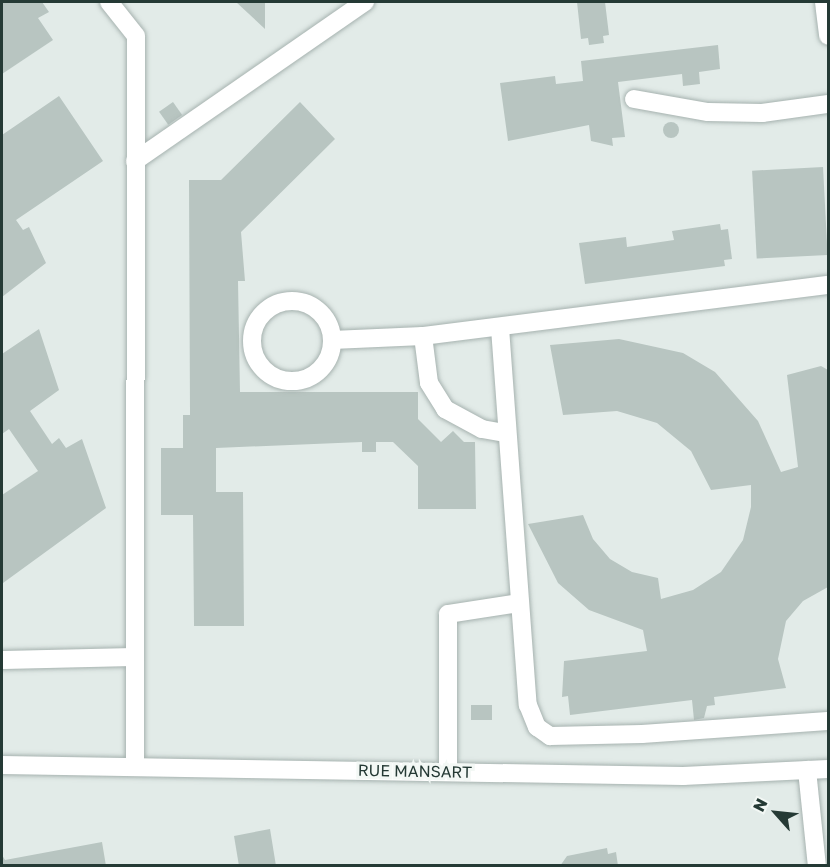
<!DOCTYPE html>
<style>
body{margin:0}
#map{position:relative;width:830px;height:867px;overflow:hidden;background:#e2ebe8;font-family:"Golos Text",sans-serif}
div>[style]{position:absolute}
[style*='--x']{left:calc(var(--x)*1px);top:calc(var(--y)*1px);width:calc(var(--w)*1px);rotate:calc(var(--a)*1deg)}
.building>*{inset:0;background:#b8c5c1;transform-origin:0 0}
.round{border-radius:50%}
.roads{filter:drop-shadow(0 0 2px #a6b2af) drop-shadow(0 0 2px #a6b2af)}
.minor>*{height:18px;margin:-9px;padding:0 9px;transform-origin:9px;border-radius:9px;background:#fff}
.minor>.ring{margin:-9px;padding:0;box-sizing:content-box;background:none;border:18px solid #fff;border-radius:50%}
span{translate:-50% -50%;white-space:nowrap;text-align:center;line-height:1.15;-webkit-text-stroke:6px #f3f8f5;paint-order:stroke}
.street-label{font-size:16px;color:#253a35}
.frame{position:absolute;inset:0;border:3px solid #253a35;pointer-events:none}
.north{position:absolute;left:746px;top:783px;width:60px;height:60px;-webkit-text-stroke:4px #f3f8f5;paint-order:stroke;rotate:297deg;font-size:16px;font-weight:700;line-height:24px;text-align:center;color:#253a35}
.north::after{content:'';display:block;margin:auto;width:21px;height:27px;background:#253a35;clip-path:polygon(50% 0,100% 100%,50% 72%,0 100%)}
</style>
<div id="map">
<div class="building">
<div style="clip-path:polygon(2px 2px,42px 2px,49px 12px,38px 18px,53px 40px,2px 74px)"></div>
<div style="clip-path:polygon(236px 2px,265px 2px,265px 29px)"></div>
<div style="clip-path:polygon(577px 2px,605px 2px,609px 35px,603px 36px,604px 43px,589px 45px,588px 38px,581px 39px)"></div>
<div style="clip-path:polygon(718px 45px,720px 69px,699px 72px,700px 84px,683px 86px,682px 74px,618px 82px,625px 137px,612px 138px,613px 146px,591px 141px,589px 125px,508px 141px,500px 83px,555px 76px,556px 84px,583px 81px,581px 61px)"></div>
<div style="clip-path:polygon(59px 96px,103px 161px,16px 220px,23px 230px,29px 227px,46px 263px,2px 297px,2px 135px)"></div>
<div style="left:173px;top:102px;width:16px;height:17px;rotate:55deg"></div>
<div style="clip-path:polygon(300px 102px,335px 139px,241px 232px,245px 281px,238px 281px,240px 392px,418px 392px,418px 419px,441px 442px,453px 431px,464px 442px,475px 442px,476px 509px,418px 509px,418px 466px,393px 442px,376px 442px,376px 452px,362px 452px,362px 442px,216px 448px,216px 492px,243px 492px,244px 626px,194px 626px,193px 515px,161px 515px,161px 448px,183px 448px,183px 415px,190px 415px,189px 180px,221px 180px)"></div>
<div class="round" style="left:663px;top:122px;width:16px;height:16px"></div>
<div style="left:823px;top:167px;width:88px;height:71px;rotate:87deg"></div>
<div style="clip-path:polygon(720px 224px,721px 230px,728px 229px,732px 259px,724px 260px,725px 266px,585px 284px,579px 243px,626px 237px,627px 247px,674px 240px,672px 231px)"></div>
<div style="clip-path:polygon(39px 329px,59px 390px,30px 411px,52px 444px,59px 438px,66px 448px,82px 439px,106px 508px,3px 583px,2px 495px,38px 471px,9px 429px,2px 434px,2px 354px)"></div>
<div style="clip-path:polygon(619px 339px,683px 353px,715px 372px,758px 421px,781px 472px,798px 467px,787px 375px,821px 366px,828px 370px,828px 587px,803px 601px,786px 621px,778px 659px,786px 688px,714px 697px,715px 705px,707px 706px,704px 718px,694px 720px,692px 700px,570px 715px,568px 696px,562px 697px,564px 661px,647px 651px,643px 630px,589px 610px,558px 583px,528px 524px,583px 515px,593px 539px,610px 559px,632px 572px,658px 578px,661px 599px,693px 590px,721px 572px,743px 540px,751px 507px,751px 485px,711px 490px,691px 451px,657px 423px,617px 411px,563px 415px,550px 345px)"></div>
<div style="left:471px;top:705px;width:21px;height:15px"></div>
<div style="clip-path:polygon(270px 829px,276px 866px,239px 866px,234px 836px)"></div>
<div style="clip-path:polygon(102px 842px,106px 866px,2px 866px,2px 855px,5px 860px)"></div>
<div style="clip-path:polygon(607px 848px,608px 854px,616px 852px,618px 866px,560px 866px,567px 856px)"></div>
</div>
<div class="roads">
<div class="minor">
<div style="--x:109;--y:2;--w:43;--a:51.5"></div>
<div style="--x:136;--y:36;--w:729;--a:90.08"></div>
<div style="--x:824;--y:2;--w:34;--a:83"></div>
<div style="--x:634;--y:99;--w:75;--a:10"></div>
<div style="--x:708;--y:112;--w:54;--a:1.1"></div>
<div style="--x:762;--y:113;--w:67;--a:-7.8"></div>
<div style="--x:135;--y:161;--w:280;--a:-34.7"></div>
<div class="ring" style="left:252px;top:301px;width:62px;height:62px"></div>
<div style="--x:500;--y:328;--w:378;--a:85.8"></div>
<div style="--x:528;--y:705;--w:24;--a:68"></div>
<div style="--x:537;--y:727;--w:16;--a:35"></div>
<div style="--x:550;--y:736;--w:92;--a:-1.2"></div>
<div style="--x:642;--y:734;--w:186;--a:-4"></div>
<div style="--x:423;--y:336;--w:47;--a:82.7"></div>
<div style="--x:429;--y:383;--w:31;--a:58"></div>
<div style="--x:445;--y:409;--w:42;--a:28.4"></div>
<div style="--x:482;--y:429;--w:23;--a:10"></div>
<div style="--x:332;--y:340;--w:91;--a:-2.5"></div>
<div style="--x:423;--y:336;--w:408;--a:-7.2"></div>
<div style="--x:2;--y:660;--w:133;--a:-1.3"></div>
<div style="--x:2;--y:765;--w:681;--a:0.93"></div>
<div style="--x:683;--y:776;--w:145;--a:-2.8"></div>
<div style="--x:807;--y:770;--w:97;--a:84.1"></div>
<div style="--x:448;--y:772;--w:158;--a:-90"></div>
<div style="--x:448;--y:614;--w:72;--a:-8.8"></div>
</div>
</div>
<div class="street-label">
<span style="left:415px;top:771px;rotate:1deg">RUE MANSART</span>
</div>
<div class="frame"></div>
<div class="north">N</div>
</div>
